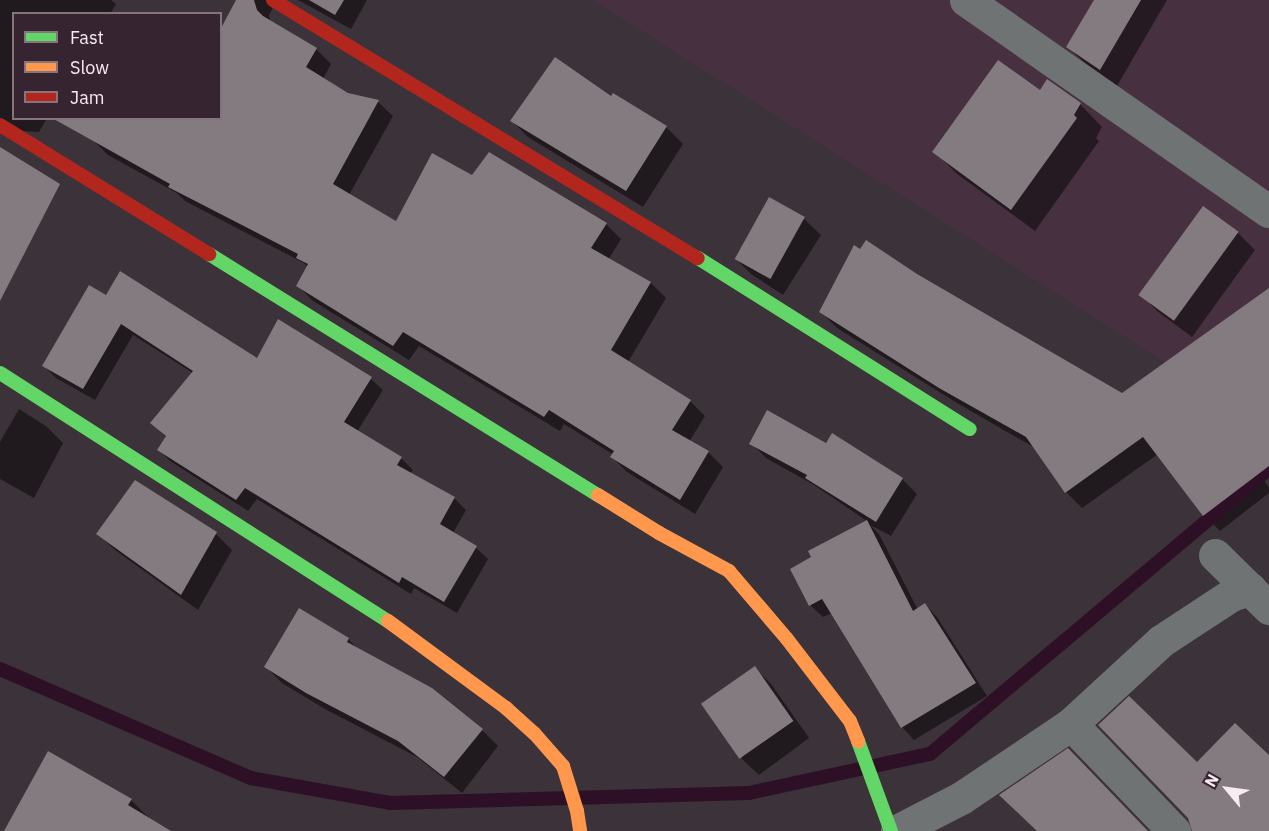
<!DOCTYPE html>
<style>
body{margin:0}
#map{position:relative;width:1269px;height:831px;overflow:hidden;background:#3c3239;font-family:"IBM Plex Sans",sans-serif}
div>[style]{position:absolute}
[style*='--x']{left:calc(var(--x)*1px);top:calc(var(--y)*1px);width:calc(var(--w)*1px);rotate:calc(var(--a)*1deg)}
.built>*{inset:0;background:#473140}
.shadow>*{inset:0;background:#0007}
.stream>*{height:14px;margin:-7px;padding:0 7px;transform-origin:7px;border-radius:7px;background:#2e1026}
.building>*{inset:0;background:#847b80;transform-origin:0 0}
.street>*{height:33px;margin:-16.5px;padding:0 16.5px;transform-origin:16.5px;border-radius:16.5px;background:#707374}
.fast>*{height:14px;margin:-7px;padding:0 7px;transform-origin:7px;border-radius:7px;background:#63d668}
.slow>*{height:14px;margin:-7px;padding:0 7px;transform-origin:7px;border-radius:7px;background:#ff974d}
.jam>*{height:14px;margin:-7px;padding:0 7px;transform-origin:7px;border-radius:7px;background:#b3261e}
span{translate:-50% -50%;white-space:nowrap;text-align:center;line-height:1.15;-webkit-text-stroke:6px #362430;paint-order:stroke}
.legend{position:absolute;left:12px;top:12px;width:210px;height:108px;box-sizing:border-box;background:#362430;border:2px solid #84747e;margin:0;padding:8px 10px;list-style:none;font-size:18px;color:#f8ebf3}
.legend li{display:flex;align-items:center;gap:12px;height:30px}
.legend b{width:30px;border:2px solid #84747e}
.north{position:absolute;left:1197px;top:759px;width:60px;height:60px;-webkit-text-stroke:4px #362430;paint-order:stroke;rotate:299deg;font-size:16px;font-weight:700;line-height:24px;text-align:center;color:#f8ebf3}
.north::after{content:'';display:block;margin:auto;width:21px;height:27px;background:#f8ebf3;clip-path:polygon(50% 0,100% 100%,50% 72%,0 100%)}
</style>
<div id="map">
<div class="built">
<div style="clip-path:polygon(593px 0,1269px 0,1269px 428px)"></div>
</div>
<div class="shadow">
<div style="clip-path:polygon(0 0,111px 0,116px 4px,110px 14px,14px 14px,14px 118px,47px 118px,39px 132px,0 130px)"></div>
<div style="clip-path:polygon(237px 0,277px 0,269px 15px,270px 22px,316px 49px,331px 64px,323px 79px,347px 94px,378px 102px,393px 116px,349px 195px,397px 223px,473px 177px,606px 224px,621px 239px,608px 260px,651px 283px,666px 298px,628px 362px,690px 401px,705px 416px,689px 442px,708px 452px,723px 467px,695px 514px,627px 472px,612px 457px,614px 455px,564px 424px,560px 431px,419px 346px,409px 360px,313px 301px,298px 286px,308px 267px,304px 263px,185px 201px,177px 193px,108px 155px,93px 140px,220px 118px)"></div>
<div style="clip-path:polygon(298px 0,367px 0,351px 29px)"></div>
<div style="clip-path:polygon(1096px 0,1167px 0,1117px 86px,1085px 63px,1068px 47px)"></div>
<div style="clip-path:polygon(1041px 93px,1080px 104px,1102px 127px,1096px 138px,1099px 141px,1035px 231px,957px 174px,934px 151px)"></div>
<div style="clip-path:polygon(611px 98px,666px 127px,683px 144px,643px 207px,528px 137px,512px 121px)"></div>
<div style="clip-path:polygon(769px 199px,804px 219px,821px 235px,783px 295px,751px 274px,735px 258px)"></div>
<div style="clip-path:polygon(1204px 208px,1238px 233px,1255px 250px,1192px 337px,1157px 311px,1141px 295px)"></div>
<div style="clip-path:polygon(917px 275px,1122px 395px,1269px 290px,1269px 415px,1233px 441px,1269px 487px,1269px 493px,1220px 531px,1204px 515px,1158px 454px,1082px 508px,1066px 492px,1035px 448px,957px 403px,837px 328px,821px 312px)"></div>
<div style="clip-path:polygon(86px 293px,258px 360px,279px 321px,371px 379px,383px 390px,357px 432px,401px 458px,413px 470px,410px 474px,454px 498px,466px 510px,453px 533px,476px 548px,488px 559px,457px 613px,414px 588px,411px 594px,257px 499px,248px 511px,170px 461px,159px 450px,167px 438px,152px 423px,193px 373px,133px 335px,95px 400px,56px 378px,44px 366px)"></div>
<div style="clip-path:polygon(19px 409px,46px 426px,63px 443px,34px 498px,0 479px,0 442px)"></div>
<div style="clip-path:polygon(751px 443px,827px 445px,902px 479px,917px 494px,891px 536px,870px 525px,879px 534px,918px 610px,925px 605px,937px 617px,987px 696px,914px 740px,902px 727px,832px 613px,823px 617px,810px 605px,867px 521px,814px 485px,766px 458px)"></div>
<div style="clip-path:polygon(98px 534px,216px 534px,232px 550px,198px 610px,115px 550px)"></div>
<div style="clip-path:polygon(348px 639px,360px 651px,482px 730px,498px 746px,462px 793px,417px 757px,325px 709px,282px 683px,266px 667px)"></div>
<div style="clip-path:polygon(755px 668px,771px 684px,809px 738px,759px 775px,742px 759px)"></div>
<div style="clip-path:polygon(131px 800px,151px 820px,168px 831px,5px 831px)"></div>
</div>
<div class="stream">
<div style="--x:0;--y:669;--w:274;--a:23.5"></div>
<div style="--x:251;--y:778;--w:141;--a:10.2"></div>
<div style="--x:390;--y:803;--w:359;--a:-1.6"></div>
<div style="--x:749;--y:793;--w:185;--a:-12.2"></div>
<div style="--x:930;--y:754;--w:443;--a:-40.1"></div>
</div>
<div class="building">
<div style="clip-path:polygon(236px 0,254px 0,257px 10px,263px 16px,317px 48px,306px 67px,348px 93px,379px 100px,333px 184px,396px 221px,432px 153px,472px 175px,489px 152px,607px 223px,591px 248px,651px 282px,611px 350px,691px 400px,672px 430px,709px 451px,680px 500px,610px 457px,614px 451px,549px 410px,544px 417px,403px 332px,393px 346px,296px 286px,308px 264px,296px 258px,298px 254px,168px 187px,170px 184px,52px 118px,220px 118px,220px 30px)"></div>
<div style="clip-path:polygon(309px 0,344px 0,335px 15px)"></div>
<div style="clip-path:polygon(1094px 0,1141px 0,1100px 70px,1066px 47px)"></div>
<div style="clip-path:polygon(555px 57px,611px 96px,613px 93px,667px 126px,626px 191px,510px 121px)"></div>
<div style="clip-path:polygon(998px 60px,1040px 90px,1047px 79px,1081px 103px,1074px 115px,1077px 118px,1011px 210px,932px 152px)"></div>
<div style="clip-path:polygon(0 147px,60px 184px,0 301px)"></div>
<div style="left:769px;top:197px;width:41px;height:71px;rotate:29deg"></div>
<div style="left:1203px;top:206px;width:44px;height:110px;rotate:36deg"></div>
<div style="clip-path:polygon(866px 240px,917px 274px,1122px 393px,1269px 288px,1269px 466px,1203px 516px,1143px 437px,1065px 493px,1026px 437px,939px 388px,819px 312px,854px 245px,860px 249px)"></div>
<div style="clip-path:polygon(120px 271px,257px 358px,278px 319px,372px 377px,344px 422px,402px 457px,397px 465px,455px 497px,440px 524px,477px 546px,444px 602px,402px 577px,399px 583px,245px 488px,236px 500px,157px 450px,166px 436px,150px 423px,193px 371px,121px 324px,83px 389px,42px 366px,89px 285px,106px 295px)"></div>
<div style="clip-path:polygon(767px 410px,826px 443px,832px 433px,903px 478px,876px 522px,805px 478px,807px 475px,749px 444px)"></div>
<div style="clip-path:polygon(135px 480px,217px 532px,181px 595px,96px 534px)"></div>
<div style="clip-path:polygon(867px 520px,913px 611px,925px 603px,976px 683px,901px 728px,822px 599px,809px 606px,790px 569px,811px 557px,808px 551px)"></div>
<div style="clip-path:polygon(299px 608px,349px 638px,347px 642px,432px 688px,483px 729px,444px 777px,398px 741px,306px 693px,264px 667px)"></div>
<div style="left:755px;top:666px;width:67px;height:66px;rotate:55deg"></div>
<div style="clip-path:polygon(1129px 696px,1197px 762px,1235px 723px,1269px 755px,1269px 831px,1192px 831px,1188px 818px,1098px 725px)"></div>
<div style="clip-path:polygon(1068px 748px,1148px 831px,1037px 831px,999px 795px)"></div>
<div style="clip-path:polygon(48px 751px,132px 799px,128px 805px,171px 831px,4px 831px)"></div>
</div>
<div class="street">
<div style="--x:966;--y:0;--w:369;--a:34.9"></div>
<div style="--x:1215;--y:555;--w:76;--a:44.5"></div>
<div style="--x:1071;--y:724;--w:149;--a:46.1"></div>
<div style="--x:897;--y:831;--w:72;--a:-27.3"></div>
<div style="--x:961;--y:798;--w:133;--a:-33.9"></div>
<div style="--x:1071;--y:724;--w:122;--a:-42.7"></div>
<div style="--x:1161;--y:641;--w:84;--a:-33.3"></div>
<div style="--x:1231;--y:595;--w:20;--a:-18"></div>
</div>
<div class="fast">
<div style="--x:209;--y:254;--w:458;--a:31.8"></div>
<div style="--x:698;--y:258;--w:321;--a:32.2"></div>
<div style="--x:0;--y:373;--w:460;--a:32.6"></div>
<div style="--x:858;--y:741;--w:96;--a:69.9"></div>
</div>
<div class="slow">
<div style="--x:598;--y:495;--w:72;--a:31.9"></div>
<div style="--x:659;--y:533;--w:80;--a:28.5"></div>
<div style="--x:729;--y:571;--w:89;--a:49.5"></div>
<div style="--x:787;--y:639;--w:103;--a:52.5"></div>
<div style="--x:850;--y:721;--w:22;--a:68"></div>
<div style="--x:388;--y:621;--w:147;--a:36.4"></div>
<div style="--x:506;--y:708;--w:38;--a:42"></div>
<div style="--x:534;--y:733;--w:44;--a:48.7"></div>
<div style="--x:563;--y:766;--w:47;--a:72.7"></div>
<div style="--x:577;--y:811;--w:20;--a:81"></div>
</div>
<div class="jam">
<div style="--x:273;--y:0;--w:497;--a:31.3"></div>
<div style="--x:0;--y:125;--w:246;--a:31.7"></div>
</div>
<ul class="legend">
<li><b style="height:8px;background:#63d668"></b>Fast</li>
<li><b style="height:8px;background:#ff974d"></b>Slow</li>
<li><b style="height:8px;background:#b3261e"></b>Jam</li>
</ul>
<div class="north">N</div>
</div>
